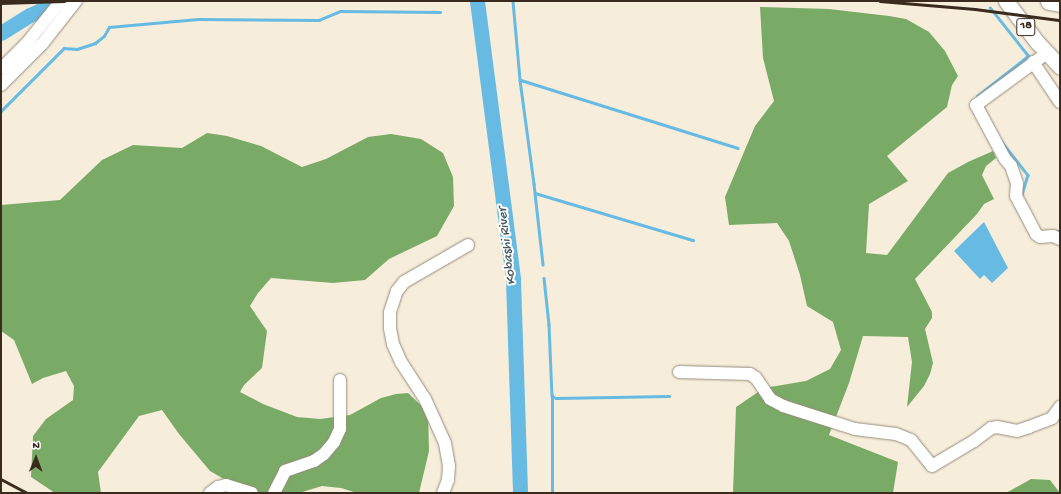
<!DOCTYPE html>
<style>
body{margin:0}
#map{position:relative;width:1061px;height:494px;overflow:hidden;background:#f6eddb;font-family:"Gochi Hand",sans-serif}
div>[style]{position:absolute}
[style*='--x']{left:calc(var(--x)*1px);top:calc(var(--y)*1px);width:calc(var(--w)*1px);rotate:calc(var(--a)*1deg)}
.forest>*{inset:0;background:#79ab66}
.water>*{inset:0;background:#67bbe3}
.stream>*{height:2.5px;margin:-1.25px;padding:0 1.25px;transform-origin:1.25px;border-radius:1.25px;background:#67bbe3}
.river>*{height:15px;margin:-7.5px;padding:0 7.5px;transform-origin:7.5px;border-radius:7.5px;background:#67bbe3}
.roads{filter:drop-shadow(0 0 1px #988c7c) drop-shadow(0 0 1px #988c7c)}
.minor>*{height:12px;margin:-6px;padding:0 6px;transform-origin:6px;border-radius:6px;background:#fff}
.major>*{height:15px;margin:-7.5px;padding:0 7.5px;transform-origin:7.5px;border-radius:7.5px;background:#fff}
.highway>*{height:17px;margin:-8.5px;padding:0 8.5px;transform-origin:8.5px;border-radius:8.5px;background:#fff}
.rail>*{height:2.5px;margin:-1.25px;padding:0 1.25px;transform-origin:1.25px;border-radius:1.25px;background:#3b2a1e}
span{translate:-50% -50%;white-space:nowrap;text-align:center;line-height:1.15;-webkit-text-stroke:4px #fff;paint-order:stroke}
.shield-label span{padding:1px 3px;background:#fff;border:1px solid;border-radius:3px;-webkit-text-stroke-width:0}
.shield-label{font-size:12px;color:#3b2a1e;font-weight:700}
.water-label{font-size:14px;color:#4a5d63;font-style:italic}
.frame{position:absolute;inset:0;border:2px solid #3b2a1e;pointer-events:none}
.north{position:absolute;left:16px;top:438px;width:40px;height:40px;-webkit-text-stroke:3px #fff;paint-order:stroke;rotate:1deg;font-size:11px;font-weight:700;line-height:16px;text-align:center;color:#3b2a1e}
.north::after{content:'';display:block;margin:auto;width:14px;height:18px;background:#3b2a1e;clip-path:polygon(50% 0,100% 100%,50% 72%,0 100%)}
</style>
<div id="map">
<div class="forest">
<div style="clip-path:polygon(760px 7px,829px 9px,889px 16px,906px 19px,929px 32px,945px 51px,958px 76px,952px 85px,947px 107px,887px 156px,908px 181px,869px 204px,866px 253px,887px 255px,948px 173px,968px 162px,993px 151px,996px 158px,986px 166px,982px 175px,994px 199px,984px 204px,977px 214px,915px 279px,932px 312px,932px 318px,925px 329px,933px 363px,930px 374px,924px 386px,907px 407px,912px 362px,908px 337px,863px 336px,849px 383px,829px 435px,898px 462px,893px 493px,733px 493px,736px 407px,764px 388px,806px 381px,830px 369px,841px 350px,833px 322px,807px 306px,800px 275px,789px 241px,777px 223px,729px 225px,725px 197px,755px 126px,774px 101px,763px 58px)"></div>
<div style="clip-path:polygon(207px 133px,227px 136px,261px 146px,302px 167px,326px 159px,368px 137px,391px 134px,421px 139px,443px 153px,453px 177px,454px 206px,437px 236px,389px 259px,365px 280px,333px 283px,271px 278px,258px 293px,250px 306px,267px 331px,262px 368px,244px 385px,240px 392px,263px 404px,297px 417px,320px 419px,350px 415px,381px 398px,396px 394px,408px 393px,428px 412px,429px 451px,419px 493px,357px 493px,341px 488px,322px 486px,299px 493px,248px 493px,210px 471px,179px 434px,162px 410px,139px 416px,98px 472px,101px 493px,55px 493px,31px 477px,33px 436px,46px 419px,73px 400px,74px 386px,66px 371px,43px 378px,32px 384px,14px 340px,1px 331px,1px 205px,60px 200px,102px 160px,133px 145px,182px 148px)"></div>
<div style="clip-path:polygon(1031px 479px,1050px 480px,1060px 493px,1006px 493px)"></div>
</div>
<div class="water">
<div style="clip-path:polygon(984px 222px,1008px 268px,992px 283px,984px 275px,980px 279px,954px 251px)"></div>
</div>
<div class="stream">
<div style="--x:513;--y:1;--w:79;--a:84.9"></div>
<div style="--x:520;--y:80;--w:105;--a:82.3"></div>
<div style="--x:534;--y:184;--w:81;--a:83.6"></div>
<div style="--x:521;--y:80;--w:227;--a:17.4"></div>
<div style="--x:977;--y:96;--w:65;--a:-38.1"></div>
<div style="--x:1028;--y:56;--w:61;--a:-128.4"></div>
<div style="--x:1;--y:111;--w:89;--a:-45"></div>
<div style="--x:64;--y:48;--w:13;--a:4"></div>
<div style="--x:77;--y:49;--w:19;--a:-18"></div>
<div style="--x:95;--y:43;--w:11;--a:-38"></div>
<div style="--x:104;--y:36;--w:10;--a:-61"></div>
<div style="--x:109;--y:27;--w:89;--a:-5.1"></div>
<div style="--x:198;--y:19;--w:121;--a:0.5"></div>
<div style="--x:319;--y:20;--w:23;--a:-23"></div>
<div style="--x:340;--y:11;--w:100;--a:0.6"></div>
<div style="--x:1002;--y:142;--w:42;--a:51.8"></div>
<div style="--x:1028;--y:175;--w:21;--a:107"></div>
<div style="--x:535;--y:193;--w:165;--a:16.6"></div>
<div style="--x:1053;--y:231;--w:7;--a:0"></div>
<div style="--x:544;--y:278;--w:47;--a:83.9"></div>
<div style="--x:549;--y:325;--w:71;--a:87.6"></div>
<div style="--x:552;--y:396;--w:4;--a:27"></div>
<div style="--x:556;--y:398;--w:113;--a:-1"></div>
<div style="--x:552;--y:493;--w:97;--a:-90"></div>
</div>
<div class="river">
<div style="--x:477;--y:1;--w:281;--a:82.6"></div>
<div style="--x:513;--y:280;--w:213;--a:88.1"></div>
<div style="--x:1;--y:33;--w:34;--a:-32"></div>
<div style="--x:30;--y:15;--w:33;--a:-25"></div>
</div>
<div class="roads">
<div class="minor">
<div style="--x:1047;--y:53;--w:88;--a:143.8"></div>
<div style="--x:976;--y:105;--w:61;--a:61.8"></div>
<div style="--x:1005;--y:159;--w:9;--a:49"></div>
<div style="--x:1011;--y:166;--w:18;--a:71"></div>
<div style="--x:1017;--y:183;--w:13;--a:94"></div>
<div style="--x:1016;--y:196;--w:43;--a:62.2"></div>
<div style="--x:1036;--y:234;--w:5;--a:37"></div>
<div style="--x:1040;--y:237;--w:13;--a:-4"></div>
<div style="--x:1053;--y:236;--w:8;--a:23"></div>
<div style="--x:1033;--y:62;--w:48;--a:56"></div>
<div style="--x:1;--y:69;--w:37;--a:-45"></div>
<div style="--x:27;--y:43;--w:54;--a:-51"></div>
<div style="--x:1;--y:85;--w:58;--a:-45"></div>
<div style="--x:42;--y:44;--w:55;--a:-51.7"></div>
<div style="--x:679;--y:372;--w:71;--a:1.6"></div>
<div style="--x:750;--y:374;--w:7;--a:34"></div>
<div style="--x:756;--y:378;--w:25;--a:56"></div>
<div style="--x:770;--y:399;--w:15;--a:28"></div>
<div style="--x:783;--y:406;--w:76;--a:17.7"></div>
<div style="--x:855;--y:429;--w:41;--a:7"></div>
<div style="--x:896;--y:434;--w:16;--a:22"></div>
<div style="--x:911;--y:440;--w:33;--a:51"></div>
<div style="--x:932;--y:466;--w:49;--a:-30.8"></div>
<div style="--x:974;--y:441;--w:21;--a:-37"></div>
<div style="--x:991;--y:428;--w:6;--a:-9"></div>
<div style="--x:997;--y:427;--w:20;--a:11"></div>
<div style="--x:1017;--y:431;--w:13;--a:-18"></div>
<div style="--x:1029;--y:427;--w:25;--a:-21"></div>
<div style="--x:1052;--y:418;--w:14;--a:-54"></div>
<div style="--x:210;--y:493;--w:10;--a:-37"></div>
<div style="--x:218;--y:487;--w:8;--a:-14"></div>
<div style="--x:226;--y:485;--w:27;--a:17"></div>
<div style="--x:274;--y:493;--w:25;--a:-63"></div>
<div style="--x:285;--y:471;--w:31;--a:-19"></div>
<div style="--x:314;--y:461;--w:12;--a:-35"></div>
<div style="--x:324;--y:454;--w:16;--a:-50"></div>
<div style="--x:334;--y:442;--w:14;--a:-65"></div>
<div style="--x:340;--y:429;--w:49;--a:-90"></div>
<div style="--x:443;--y:493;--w:14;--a:-69"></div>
<div style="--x:448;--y:480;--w:14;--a:-86"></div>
<div style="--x:449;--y:466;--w:23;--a:-100"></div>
<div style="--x:445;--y:443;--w:48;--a:-114.4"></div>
<div style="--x:425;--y:399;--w:44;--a:-123"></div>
<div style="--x:401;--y:362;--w:20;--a:-114"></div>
<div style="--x:393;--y:344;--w:16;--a:-101"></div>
<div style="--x:390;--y:328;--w:16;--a:-90"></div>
<div style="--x:390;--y:312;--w:22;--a:-72"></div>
<div style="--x:397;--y:291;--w:11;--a:-52"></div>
<div style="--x:404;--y:282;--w:74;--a:-30"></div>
</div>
<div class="major">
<div style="--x:1006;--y:1;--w:51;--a:52.9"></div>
<div style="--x:1037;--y:42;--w:34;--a:47"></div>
</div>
<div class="highway">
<div style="--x:1049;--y:1;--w:11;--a:10"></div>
</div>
</div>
<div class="rail">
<div style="--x:880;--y:1;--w:95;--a:4.8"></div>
<div style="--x:975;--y:9;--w:86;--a:7.4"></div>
<div style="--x:1;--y:3;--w:63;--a:-1.8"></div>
<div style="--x:1;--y:479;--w:30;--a:28"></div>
</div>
<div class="shield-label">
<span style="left:1026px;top:27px">18</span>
</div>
<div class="water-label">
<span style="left:508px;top:246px;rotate:-97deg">Kobashi River</span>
</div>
<div class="frame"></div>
<div class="north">N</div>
</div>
